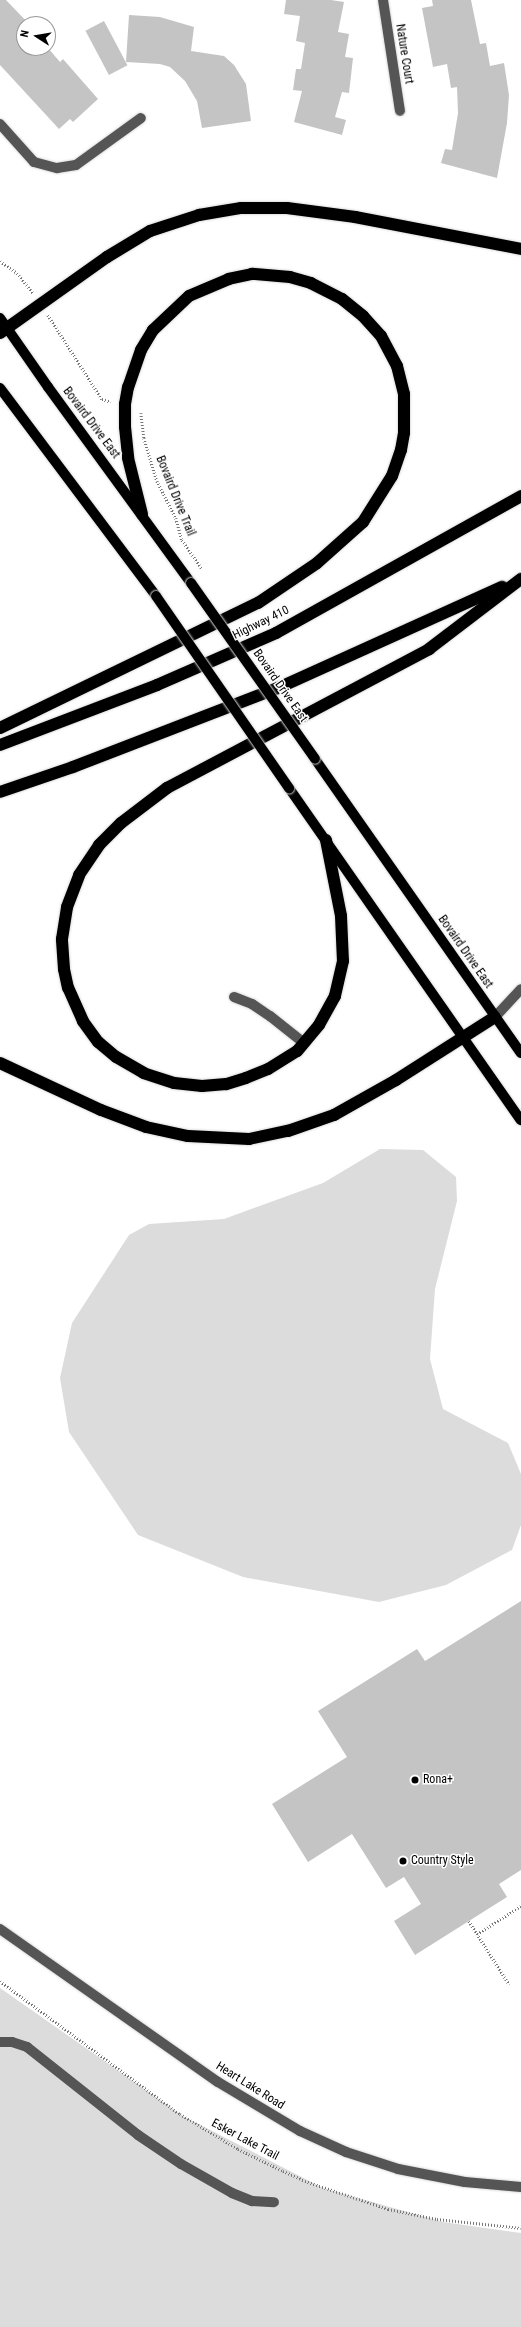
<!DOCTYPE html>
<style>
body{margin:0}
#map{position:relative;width:521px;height:2327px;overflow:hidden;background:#fff;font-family:"Roboto Condensed",sans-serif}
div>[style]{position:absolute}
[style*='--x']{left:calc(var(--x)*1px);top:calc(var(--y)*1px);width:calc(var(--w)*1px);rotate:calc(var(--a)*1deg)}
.green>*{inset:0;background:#dcdcdc}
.building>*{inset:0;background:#c4c4c4;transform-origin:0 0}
.path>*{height:2.5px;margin-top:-1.25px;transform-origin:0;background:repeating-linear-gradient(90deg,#777 0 1px,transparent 0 3px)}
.roads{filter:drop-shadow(0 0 1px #dbdbdb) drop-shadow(0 0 1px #dbdbdb)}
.minor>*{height:10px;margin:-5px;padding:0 5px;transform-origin:5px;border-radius:5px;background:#555}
.major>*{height:10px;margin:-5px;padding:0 5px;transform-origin:5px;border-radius:5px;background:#000}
.highway>*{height:12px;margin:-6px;padding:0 6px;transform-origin:6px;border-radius:6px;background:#000}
.bridges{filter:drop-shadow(0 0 1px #dbdbdb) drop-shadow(0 0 1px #dbdbdb)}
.major-bridge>*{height:10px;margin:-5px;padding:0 5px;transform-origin:5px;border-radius:5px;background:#000}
.dots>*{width:11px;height:11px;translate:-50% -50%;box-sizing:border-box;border:2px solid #fff;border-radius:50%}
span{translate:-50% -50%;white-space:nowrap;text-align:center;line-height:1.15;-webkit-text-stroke:3px #fff;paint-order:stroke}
.street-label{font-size:12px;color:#000}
.poi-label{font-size:12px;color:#000}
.left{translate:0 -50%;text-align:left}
.north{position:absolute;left:16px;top:16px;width:40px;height:40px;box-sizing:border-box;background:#fff;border:1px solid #999;border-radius:50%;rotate:282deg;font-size:11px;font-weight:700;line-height:16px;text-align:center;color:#000}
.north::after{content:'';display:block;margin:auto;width:14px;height:18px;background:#000;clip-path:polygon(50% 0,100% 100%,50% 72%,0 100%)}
</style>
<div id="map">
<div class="green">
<div style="clip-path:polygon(380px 1149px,423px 1150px,456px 1177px,457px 1201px,435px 1289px,430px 1359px,443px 1409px,508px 1443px,521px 1474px,521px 1525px,512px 1550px,446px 1585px,379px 1602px,243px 1577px,138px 1535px,69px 1432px,60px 1378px,72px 1323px,129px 1235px,149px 1224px,224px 1219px,323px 1183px)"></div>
<div style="clip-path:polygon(0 1988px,183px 2116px,323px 2188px,443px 2222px,521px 2233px,521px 2327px,0 2327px)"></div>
</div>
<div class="building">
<div style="clip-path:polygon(0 0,6px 0,29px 24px,24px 24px,24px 48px,48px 48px,60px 62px,63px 59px,98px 99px,73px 122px,70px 119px,59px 129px,0 65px)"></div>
<div style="clip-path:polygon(286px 0,331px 0,344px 2px,338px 32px,349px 34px,345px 57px,353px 58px,349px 93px,342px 92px,335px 117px,346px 120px,342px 135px,294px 122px,302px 91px,293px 90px,296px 69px,301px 69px,305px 43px,296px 41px,300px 16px,284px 14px)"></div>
<div style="clip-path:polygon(432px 0,471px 0,480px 44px,486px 43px,490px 66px,504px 63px,509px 95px,507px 123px,497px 178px,441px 163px,445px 149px,452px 150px,458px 113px,457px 87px,451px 88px,447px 64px,433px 67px,422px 8px,433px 6px)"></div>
<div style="clip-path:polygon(129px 15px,160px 17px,194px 27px,191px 51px,224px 56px,234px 65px,246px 84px,251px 121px,202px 128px,197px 101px,185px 81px,170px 67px,160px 64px,126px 62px)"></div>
<div style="left:104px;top:21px;width:50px;height:21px;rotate:62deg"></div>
<div style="clip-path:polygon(521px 1601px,521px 1870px,499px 1884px,507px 1897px,415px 1955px,394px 1921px,421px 1904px,404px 1877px,386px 1888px,352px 1834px,308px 1862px,272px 1804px,347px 1757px,318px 1711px,417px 1649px,425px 1661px)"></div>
</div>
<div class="path">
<div style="--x:0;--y:261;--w:21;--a:35"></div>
<div style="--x:17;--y:273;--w:26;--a:51"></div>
<div style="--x:48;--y:315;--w:100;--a:57.3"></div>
<div style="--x:102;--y:399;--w:9;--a:18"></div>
<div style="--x:141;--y:413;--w:25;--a:83"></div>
<div style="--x:144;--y:438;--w:45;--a:73.2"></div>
<div style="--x:157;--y:481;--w:42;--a:62.8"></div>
<div style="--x:176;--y:518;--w:23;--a:75"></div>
<div style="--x:182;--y:540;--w:35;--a:55"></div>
<div style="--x:469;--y:1921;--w:75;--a:57.6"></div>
<div style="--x:477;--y:1934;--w:52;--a:-32.5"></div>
<div style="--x:0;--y:1981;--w:224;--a:36.5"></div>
<div style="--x:180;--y:2114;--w:68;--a:31.1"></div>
<div style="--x:238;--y:2149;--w:50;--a:26.1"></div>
<div style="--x:283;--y:2171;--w:24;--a:24"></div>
<div style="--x:305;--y:2181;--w:88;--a:18.6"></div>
<div style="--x:388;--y:2209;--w:50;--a:11.5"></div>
<div style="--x:437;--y:2219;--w:84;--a:6.1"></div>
</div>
<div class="roads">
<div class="minor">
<div style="--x:383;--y:0;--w:112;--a:81.3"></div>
<div style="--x:0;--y:124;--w:51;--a:48.2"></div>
<div style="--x:34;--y:162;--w:24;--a:15"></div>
<div style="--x:57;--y:168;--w:19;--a:-9"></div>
<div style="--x:76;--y:165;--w:80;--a:-35.9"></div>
<div style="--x:234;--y:997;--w:19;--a:21"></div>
<div style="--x:252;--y:1004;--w:22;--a:34"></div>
<div style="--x:270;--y:1016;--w:43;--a:38.5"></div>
<div style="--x:495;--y:1017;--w:38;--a:-47"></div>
<div style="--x:0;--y:1929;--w:266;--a:35.1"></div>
<div style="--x:218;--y:2082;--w:96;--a:30.9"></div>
<div style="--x:300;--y:2131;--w:51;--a:24.5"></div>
<div style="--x:346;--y:2152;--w:55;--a:18.1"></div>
<div style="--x:398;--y:2169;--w:68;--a:11"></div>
<div style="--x:465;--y:2182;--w:56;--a:5.1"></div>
<div style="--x:0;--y:2042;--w:12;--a:0"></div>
<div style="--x:12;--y:2042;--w:16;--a:18"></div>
<div style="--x:27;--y:2047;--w:142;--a:38.4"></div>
<div style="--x:138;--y:2135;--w:52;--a:34"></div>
<div style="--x:181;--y:2164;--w:59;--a:29.6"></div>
<div style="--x:232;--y:2193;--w:22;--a:22"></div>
<div style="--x:252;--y:2201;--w:22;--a:3"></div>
</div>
<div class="major">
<div style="--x:0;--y:318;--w:84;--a:55.2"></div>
<div style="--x:48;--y:387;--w:243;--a:53.9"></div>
<div style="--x:0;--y:388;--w:260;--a:53.1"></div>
<div style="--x:315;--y:759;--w:359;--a:55"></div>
<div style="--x:289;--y:788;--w:405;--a:55.1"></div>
</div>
<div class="highway">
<div style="--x:0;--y:333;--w:131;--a:-35.4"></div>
<div style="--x:107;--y:257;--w:50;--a:-31.2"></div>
<div style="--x:150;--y:231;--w:52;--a:-18.1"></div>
<div style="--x:199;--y:215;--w:43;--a:-9.5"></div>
<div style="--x:241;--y:208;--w:46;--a:0"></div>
<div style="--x:287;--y:208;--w:69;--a:7.5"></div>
<div style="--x:355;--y:217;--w:169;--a:10.9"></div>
<div style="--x:0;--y:728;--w:287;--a:-25.9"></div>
<div style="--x:258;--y:603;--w:71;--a:-34.1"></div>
<div style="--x:317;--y:563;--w:62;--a:-41.7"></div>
<div style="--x:363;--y:522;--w:54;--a:-57.8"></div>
<div style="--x:392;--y:476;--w:28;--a:-71"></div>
<div style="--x:401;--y:450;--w:17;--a:-80"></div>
<div style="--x:404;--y:433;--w:39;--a:-90"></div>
<div style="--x:404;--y:394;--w:29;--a:-104"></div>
<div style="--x:397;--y:366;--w:34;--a:-118"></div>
<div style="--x:381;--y:336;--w:27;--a:-132"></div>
<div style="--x:363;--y:316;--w:27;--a:-141"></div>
<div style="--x:342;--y:299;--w:35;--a:-153"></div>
<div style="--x:311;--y:283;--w:22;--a:-164"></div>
<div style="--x:290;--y:277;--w:38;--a:-175"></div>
<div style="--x:252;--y:274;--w:24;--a:168"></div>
<div style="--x:229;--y:279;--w:43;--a:157"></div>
<div style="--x:189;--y:296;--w:50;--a:136.6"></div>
<div style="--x:153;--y:330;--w:23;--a:121"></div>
<div style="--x:141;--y:350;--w:39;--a:109"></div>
<div style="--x:128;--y:387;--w:17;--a:100"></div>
<div style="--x:125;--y:404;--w:23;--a:90"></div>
<div style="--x:125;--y:427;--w:31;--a:84"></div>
<div style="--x:128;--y:458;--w:58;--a:76"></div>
<div style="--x:0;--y:745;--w:168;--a:-20.9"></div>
<div style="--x:157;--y:685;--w:130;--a:-23.6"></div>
<div style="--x:276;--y:633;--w:281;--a:-29.2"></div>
<div style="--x:0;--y:792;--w:77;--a:-18.9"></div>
<div style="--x:73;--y:767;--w:220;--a:-21.1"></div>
<div style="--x:278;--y:688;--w:246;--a:-24.3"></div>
<div style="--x:326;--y:840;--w:77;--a:78.8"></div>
<div style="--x:341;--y:916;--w:45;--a:87.5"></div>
<div style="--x:343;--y:961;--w:36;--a:103"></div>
<div style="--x:335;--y:996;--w:33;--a:119"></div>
<div style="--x:319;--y:1025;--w:34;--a:130"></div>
<div style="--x:297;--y:1051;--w:34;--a:148"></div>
<div style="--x:268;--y:1069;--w:24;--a:158"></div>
<div style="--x:246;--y:1078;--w:21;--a:163"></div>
<div style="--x:226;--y:1084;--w:24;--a:175"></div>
<div style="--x:202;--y:1086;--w:28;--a:-174"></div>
<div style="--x:174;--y:1083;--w:32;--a:-162"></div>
<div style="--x:144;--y:1073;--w:32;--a:-150"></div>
<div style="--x:116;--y:1057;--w:23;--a:-140"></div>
<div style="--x:98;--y:1042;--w:26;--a:-126"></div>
<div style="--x:83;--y:1021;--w:36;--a:-114"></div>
<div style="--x:68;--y:988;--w:19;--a:-102"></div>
<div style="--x:64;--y:969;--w:30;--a:-94"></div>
<div style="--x:62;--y:939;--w:32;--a:-81"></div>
<div style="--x:67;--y:907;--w:34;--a:-69"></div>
<div style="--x:79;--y:875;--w:36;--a:-56"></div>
<div style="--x:99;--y:845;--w:31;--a:-45"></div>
<div style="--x:121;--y:823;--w:58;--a:-37.3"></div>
<div style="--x:167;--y:788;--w:297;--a:-27.9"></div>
<div style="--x:429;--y:649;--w:116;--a:-37.3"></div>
<div style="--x:0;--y:1063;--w:111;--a:25"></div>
<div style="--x:101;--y:1110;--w:48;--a:20.7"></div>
<div style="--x:146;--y:1127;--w:43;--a:12.1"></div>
<div style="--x:188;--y:1136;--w:61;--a:2.8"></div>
<div style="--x:249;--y:1139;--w:40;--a:-12"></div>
<div style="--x:288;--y:1131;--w:49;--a:-19.2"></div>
<div style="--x:334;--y:1115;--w:71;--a:-29.4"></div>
<div style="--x:396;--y:1080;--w:117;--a:-32.5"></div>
</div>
</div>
<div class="bridges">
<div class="major-bridge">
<div style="--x:191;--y:583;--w:215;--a:54.8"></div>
<div style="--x:156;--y:596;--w:234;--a:55.3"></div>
</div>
</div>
<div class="dots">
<div style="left:415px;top:1780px;background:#000"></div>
<div style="left:403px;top:1861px;background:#000"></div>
</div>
<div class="street-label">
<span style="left:404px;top:54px;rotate:81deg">Nature Court</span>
<span style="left:91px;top:423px;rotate:53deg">Bovaird Drive East</span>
<span style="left:175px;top:496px;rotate:68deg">Bovaird Drive Trail</span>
<span style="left:261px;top:623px;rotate:-26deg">Highway 410</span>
<span style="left:280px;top:686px;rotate:55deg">Bovaird Drive East</span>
<span style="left:465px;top:952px;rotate:55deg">Bovaird Drive East</span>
<span style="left:250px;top:2086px;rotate:32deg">Heart Lake Road</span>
<span style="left:245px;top:2140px;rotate:28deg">Esker Lake Trail</span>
</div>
<div class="poi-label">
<span class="left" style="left:423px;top:1780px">Rona+</span>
<span class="left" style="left:411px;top:1861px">Country Style</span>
</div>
<div class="north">N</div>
</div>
